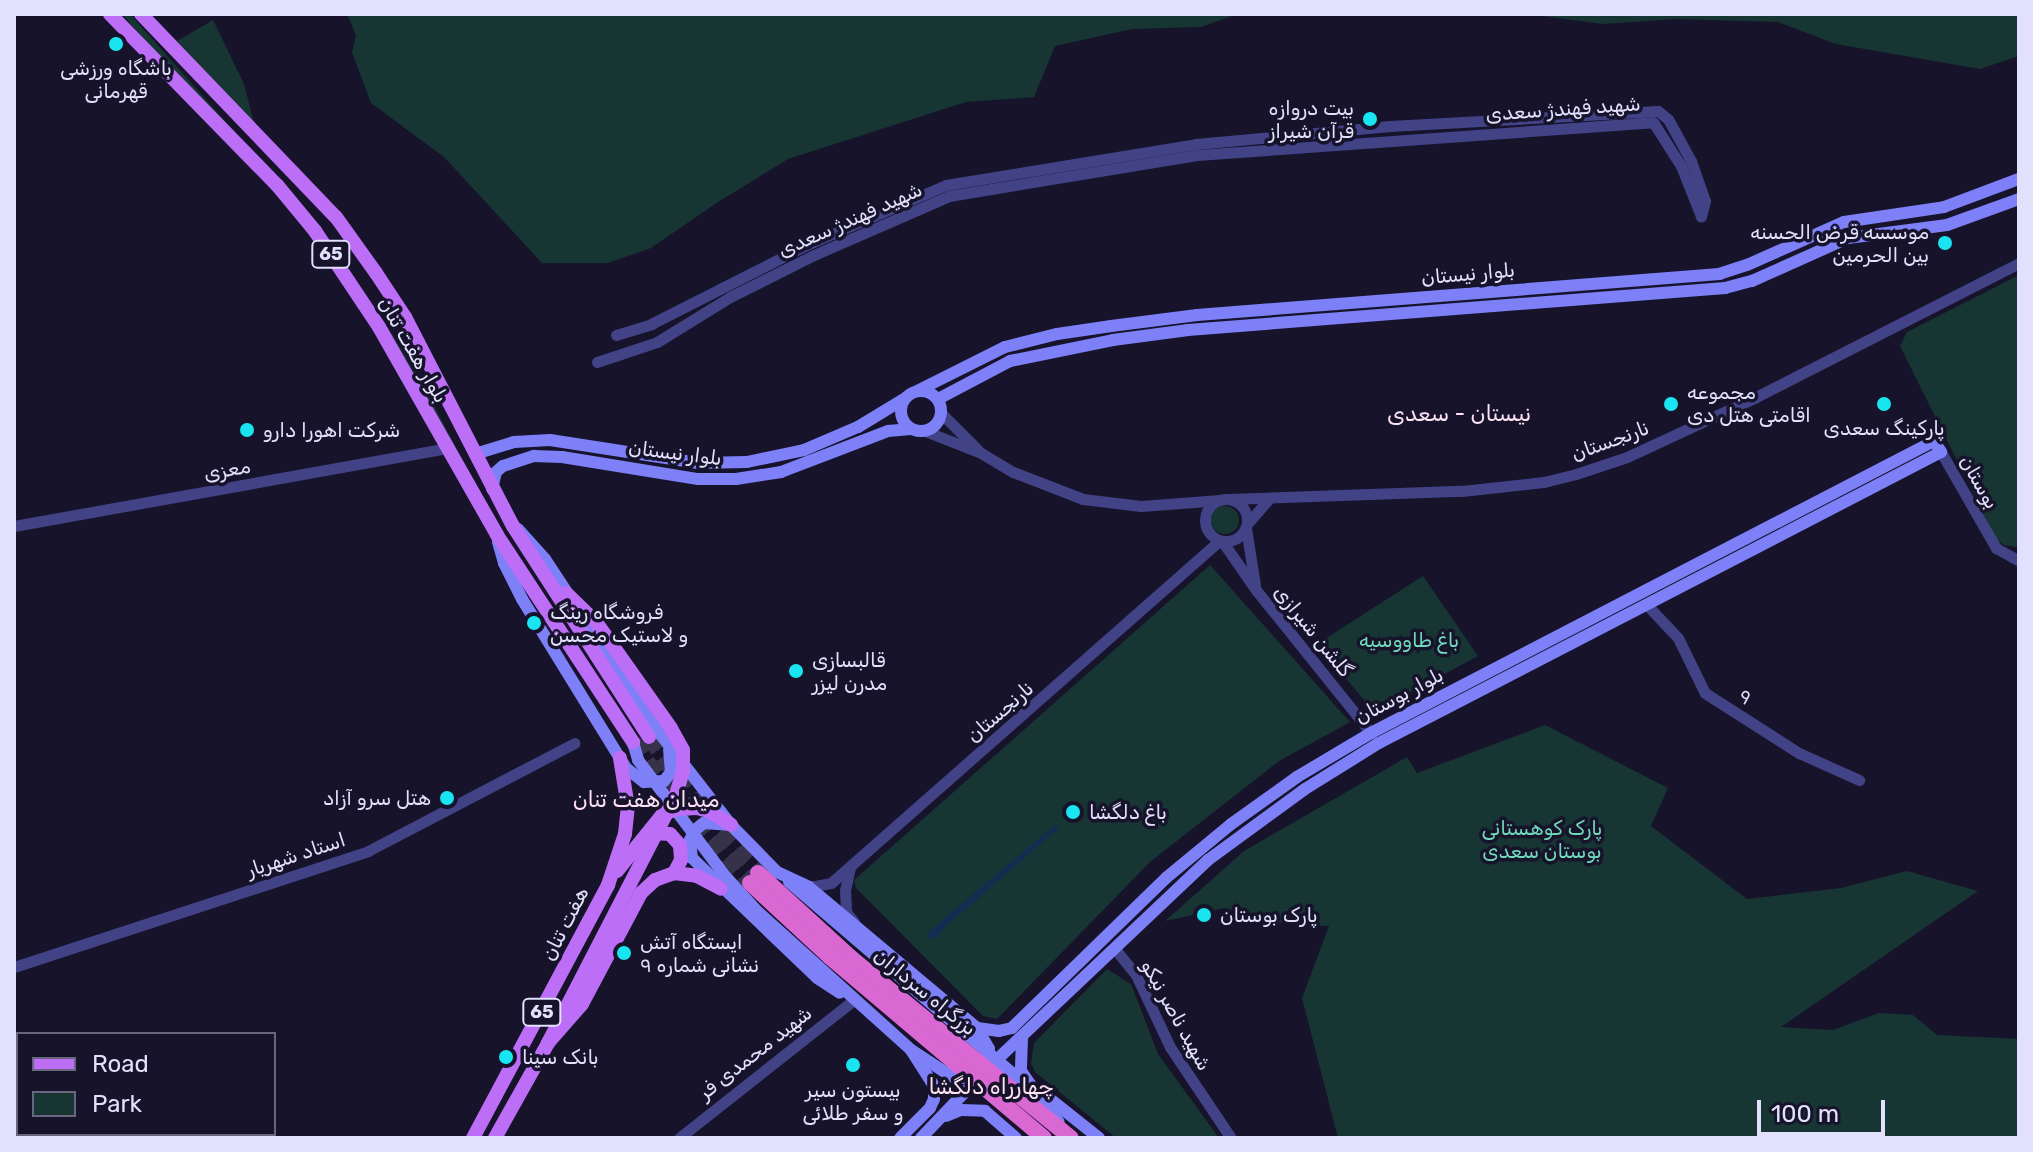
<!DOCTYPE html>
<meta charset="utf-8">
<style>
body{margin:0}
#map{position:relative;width:2033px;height:1152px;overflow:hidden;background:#16132b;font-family:Rubik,"Noto Sans Arabic",sans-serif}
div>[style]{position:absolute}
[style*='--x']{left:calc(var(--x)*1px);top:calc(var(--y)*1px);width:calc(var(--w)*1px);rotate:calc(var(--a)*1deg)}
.green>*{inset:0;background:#173533}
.round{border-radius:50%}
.water>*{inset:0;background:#132d50}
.trunk-tunnel>*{height:16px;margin-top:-8px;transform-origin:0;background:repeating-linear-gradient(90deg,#35324a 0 16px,transparent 0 24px)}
.tertiary>*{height:11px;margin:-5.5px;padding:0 5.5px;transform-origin:5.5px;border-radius:5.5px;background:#424287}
.tertiary>.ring{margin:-5.5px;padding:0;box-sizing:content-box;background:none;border:11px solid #424287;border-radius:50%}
.secondary>*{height:12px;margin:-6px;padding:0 6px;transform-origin:6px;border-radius:6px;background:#7d80f7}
.secondary>.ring{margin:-6px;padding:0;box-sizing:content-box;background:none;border:12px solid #7d80f7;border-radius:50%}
.primary>*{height:14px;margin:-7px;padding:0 7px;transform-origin:7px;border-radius:7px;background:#bd6ef6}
.trunk>*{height:16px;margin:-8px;padding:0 8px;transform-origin:8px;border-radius:8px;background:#d968d3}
.dots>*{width:22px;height:22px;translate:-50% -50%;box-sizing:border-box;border:4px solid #16132b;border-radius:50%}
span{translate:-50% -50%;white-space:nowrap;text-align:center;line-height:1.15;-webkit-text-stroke:7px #16132b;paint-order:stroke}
.shield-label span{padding:2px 6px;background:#16132b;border:2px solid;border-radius:6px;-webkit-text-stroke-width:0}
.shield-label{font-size:18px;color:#e2e0fd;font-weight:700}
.poi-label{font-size:20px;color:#e2e0fd}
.right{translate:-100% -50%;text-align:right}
.left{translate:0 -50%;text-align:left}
.street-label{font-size:20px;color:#e2e0fd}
.park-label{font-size:20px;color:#6fdaba}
.neighbourhood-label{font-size:22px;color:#fde2f4}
.frame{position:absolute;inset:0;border:16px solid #e2e0fd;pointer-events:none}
.legend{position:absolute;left:16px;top:1032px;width:260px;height:104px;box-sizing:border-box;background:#16132b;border:2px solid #68657f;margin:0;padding:10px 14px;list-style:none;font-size:24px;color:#e2e0fd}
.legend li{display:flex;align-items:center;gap:16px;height:40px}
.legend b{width:40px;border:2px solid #68657f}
.scale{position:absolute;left:1757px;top:1100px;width:128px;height:36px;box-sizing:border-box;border:4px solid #e2e0fd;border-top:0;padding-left:10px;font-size:24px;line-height:28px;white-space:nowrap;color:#e2e0fd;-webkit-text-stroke:6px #16132b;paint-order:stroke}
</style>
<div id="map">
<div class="green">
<div style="clip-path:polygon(122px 14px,130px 14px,304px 210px,344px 261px,416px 371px,471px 476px,340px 262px)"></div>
<div style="clip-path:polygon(347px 14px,1238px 14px,1201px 27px,1132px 29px,1055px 46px,1034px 97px,966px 102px,788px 159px,718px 202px,651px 248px,608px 263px,542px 263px,444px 157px,371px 103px,352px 52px,356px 35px)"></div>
<div style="clip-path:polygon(1527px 14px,2019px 14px,2019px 56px,1980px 69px,1836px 44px,1778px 22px,1676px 19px,1603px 24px)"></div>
<div style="clip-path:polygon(213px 20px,244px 84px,255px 127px,177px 41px)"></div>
<div style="clip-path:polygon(2019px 275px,2019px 546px,2015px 547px,2004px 545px,1996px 539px,1900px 346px,1907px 332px)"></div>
<div class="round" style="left:1211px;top:506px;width:28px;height:28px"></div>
<div style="clip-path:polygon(1210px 565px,1350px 722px,1279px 761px,1150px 862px,997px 1019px,983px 1016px,856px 888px,854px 880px)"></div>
<div style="clip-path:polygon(1423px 576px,1478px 656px,1374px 712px,1317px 644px)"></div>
<div style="clip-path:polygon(1545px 725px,1668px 788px,1651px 826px,1747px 899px,1841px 888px,1907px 871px,1978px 891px,1781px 1027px,1833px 1030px,1879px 1013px,1913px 1015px,1937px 1035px,2019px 1039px,2019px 1138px,1338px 1138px,1302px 998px,1329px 926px,1290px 925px,1225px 908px,1165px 921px,1244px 851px,1407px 757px,1417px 773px)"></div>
<div style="clip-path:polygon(1107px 969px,1131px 984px,1158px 1054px,1219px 1138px,1116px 1138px,1035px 1072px,1031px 1063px,1034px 1043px)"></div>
</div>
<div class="water">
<div style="clip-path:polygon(1056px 824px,1059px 828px,943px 929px,934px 940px,929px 938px,927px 933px)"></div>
</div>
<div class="trunk-tunnel">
<div style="--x:649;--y:737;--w:95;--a:54.5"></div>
<div style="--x:704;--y:814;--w:80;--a:47.5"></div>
<div style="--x:633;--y:742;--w:53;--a:54.2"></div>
<div style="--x:664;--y:785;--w:130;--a:48.7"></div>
</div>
<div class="tertiary">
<div style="--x:616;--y:335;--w:37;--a:-17"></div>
<div style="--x:651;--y:324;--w:177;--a:-26.9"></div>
<div style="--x:809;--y:244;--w:149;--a:-23.3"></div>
<div style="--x:946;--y:185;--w:253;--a:-9.3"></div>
<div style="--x:1196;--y:144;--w:195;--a:-5.3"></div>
<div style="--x:1390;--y:126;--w:268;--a:-3.2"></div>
<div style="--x:1658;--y:111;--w:13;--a:39"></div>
<div style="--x:1668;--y:119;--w:48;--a:61.3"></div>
<div style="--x:1691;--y:161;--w:42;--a:70.7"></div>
<div style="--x:1705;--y:201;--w:16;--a:105"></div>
<div style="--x:597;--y:362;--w:63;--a:-18.4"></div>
<div style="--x:657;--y:342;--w:86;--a:-31.7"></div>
<div style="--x:730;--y:297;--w:94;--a:-26.6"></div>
<div style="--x:814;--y:255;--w:147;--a:-23.6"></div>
<div style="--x:949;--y:196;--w:251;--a:-9.4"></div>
<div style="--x:1197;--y:155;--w:457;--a:-4.1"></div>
<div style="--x:1653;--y:122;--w:52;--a:57.5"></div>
<div style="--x:1681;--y:166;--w:54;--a:68.2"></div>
<div style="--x:942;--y:414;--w:51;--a:45"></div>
<div style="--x:925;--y:431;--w:60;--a:21.4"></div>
<div style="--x:981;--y:453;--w:37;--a:31"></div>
<div style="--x:1013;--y:472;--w:75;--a:21.1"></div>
<div style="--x:1083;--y:499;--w:58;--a:6.9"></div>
<div style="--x:1141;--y:506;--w:79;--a:-4.3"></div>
<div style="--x:1941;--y:452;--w:111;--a:60.2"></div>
<div style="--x:1996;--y:548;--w:26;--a:29"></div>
<div class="ring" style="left:1205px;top:499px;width:31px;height:31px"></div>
<div style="--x:1228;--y:499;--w:234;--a:-2"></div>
<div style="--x:1462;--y:491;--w:82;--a:-6.3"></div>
<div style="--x:1544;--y:482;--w:33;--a:-14"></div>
<div style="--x:1576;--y:474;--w:54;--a:-18.4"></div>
<div style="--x:1627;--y:457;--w:142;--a:-24.9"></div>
<div style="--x:1756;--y:397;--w:295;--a:-27"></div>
<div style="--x:1247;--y:524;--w:33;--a:-49"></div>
<div style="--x:14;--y:526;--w:440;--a:-10.2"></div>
<div style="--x:1246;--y:528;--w:58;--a:81"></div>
<div style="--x:1222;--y:541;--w:60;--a:55.2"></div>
<div style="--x:1256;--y:590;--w:184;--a:51.2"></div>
<div style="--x:1647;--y:605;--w:45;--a:46.8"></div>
<div style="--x:1678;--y:638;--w:61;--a:63.9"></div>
<div style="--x:1705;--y:693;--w:112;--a:32.6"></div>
<div style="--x:1799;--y:753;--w:66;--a:24.2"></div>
<div style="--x:850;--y:867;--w:24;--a:102"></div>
<div style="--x:845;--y:890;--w:22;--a:87"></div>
<div style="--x:846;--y:912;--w:13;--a:51"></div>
<div style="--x:809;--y:887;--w:22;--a:-10"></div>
<div style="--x:831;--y:883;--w:517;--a:-41.39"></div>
<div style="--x:1115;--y:949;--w:33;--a:51"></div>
<div style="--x:1136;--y:975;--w:80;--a:64.7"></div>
<div style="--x:1170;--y:1047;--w:110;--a:56.2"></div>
<div style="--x:14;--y:967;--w:373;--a:-18.1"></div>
<div style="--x:368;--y:851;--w:233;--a:-27.6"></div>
<div style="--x:679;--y:1138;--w:224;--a:-38.3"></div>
</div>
<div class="secondary">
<div class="ring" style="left:901px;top:391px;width:28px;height:28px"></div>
<div style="--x:917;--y:391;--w:98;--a:-26.6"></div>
<div style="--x:1005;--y:347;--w:54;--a:-14"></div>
<div style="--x:1057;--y:334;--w:55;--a:-8.4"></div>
<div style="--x:1111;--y:326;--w:87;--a:-7.3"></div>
<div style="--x:1197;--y:315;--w:524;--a:-4.49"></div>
<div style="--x:1719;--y:274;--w:29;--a:-18"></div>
<div style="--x:1747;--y:265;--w:106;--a:-23.9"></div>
<div style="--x:1844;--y:222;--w:101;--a:-8.5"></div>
<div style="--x:1944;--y:207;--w:80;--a:-20.5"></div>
<div style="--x:938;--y:399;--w:81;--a:-27.8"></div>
<div style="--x:1010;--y:361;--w:105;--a:-11.5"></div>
<div style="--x:1113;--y:340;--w:76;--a:-7.6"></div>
<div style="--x:1188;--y:330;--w:539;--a:-4.47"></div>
<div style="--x:1725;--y:288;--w:28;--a:-15"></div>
<div style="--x:1752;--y:281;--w:105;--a:-24.1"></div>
<div style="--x:1848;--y:238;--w:100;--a:-7.5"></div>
<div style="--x:1947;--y:225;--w:77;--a:-19.9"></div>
<div style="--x:475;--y:454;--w:41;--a:-17.1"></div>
<div style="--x:514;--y:442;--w:36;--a:-3"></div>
<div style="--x:550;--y:440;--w:150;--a:8.8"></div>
<div style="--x:698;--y:463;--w:49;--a:-1.2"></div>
<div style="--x:747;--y:462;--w:58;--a:-11.9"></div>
<div style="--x:804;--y:450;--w:59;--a:-23.1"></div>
<div style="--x:858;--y:427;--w:54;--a:-31.3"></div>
<div style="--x:492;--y:489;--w:17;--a:-77"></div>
<div style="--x:496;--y:472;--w:9;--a:-41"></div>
<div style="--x:503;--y:466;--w:33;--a:-18"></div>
<div style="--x:534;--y:456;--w:28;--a:2"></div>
<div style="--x:562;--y:457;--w:138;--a:9.2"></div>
<div style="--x:698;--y:479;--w:38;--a:0"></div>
<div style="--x:736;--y:479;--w:46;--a:-8.8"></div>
<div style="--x:781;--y:472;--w:115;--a:-21"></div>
<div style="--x:888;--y:431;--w:23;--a:-5"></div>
<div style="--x:518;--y:529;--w:40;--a:48"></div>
<div style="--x:545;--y:559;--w:211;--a:56.6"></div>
<div style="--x:661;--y:735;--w:114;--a:52.1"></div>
<div style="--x:731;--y:825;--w:66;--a:45.6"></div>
<div style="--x:777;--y:872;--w:35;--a:25"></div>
<div style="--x:809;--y:887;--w:219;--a:40"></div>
<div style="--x:977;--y:1028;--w:24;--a:60"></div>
<div style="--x:989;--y:1049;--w:19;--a:93"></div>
<div style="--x:988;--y:1068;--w:25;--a:157"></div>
<div style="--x:965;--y:1078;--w:11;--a:180"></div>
<div style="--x:954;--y:1078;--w:51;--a:-146.9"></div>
<div style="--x:498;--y:542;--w:22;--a:74"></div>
<div style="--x:504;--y:563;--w:40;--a:63.4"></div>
<div style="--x:522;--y:599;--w:198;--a:58.4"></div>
<div style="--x:626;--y:768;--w:23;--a:38"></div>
<div style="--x:644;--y:782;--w:20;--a:-3"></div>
<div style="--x:664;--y:781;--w:11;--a:-52"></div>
<div style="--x:671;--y:772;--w:22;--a:-95"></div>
<div style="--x:633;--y:742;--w:19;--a:74"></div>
<div style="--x:638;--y:760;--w:146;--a:53.1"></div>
<div style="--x:726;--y:877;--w:47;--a:47.6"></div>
<div style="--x:758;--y:912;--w:206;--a:42"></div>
<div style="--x:911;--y:1050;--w:43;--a:57.4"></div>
<div style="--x:934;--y:1086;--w:13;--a:90"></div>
<div style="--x:934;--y:1099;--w:10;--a:114"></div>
<div style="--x:930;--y:1108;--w:42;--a:135"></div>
<div style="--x:731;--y:825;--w:27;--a:-176"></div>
<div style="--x:704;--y:823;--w:11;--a:142"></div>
<div style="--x:695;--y:830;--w:11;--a:117"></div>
<div style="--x:690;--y:840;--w:18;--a:84"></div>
<div style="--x:692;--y:858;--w:173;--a:43.8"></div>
<div style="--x:817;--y:978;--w:27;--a:33"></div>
<div style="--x:789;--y:882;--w:330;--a:40.6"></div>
<div style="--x:1040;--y:1097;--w:31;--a:53"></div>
<div style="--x:14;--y:1038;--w:6;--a:45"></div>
<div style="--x:1022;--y:1038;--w:33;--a:92"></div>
<div style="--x:1021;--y:1071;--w:16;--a:55"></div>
<div style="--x:14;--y:1058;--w:6;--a:45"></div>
<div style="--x:1045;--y:1095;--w:69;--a:38.5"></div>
<div style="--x:946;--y:1116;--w:16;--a:-22"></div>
<div style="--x:961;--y:1110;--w:24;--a:2"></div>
<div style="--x:985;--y:1111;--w:41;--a:41.1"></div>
<div style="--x:89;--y:1134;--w:6;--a:45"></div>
<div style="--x:108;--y:1134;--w:6;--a:45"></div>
<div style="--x:921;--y:1138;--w:97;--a:-46.3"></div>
<div style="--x:988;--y:1068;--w:303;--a:-43.4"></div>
<div style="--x:1208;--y:860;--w:120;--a:-36.2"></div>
<div style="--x:1305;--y:789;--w:87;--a:-31.9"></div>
<div style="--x:1379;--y:743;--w:633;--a:-27.37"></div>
<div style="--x:1941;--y:452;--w:13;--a:-122"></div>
<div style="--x:1934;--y:441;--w:634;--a:152.59"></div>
<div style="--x:1371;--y:733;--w:86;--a:149.3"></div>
<div style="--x:1297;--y:777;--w:82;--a:144.4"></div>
<div style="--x:1230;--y:825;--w:83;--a:140.4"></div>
<div style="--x:1166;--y:878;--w:215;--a:135.8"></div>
<div style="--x:1012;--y:1028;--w:13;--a:167"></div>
<div style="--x:999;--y:1031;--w:22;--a:-172"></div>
</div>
<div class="primary">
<div style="--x:110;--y:14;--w:239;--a:45.7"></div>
<div style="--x:277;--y:185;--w:60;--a:50.4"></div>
<div style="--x:315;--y:231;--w:115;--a:56.3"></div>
<div style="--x:379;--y:327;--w:239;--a:60.4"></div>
<div style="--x:497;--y:535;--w:248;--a:56.7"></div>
<div style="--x:141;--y:14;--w:281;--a:46.2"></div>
<div style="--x:336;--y:217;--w:69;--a:54.5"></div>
<div style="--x:376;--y:273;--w:53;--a:56.6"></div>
<div style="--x:405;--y:317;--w:235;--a:62.7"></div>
<div style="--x:513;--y:526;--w:251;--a:57.2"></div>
<div style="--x:652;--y:833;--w:18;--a:3"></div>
<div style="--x:670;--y:834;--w:15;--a:48"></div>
<div style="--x:680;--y:845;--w:15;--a:86"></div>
<div style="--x:681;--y:860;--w:15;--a:118"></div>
<div style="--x:617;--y:871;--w:72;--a:-51.2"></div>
<div style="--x:662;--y:815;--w:15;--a:-23"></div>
<div style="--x:676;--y:809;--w:21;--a:-3"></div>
<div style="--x:697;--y:808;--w:12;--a:14"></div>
<div style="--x:709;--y:811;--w:26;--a:32"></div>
<div style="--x:548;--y:1043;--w:279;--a:-62.7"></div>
<div style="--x:676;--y:795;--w:26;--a:-74"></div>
<div style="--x:683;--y:770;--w:20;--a:-90"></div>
<div style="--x:683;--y:750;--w:25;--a:-119"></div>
<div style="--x:671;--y:728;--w:130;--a:-125.3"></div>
<div style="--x:596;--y:622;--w:42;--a:-136"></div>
<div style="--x:473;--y:1138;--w:287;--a:-61.9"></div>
<div style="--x:608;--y:885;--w:54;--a:-71.6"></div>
<div style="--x:625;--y:834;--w:27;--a:-84"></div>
<div style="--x:628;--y:807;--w:50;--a:-99.3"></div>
<div style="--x:495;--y:1138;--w:109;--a:-60.8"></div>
<div style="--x:548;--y:1043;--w:52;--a:-48.9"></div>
<div style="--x:582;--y:1004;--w:126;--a:-62"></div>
<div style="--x:641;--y:893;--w:19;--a:-43"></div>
<div style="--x:655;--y:880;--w:20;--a:-20"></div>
<div style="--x:674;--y:873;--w:23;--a:7"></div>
<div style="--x:697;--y:876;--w:27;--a:28"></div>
</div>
<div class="trunk">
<div style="--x:758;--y:873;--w:126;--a:42.4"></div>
<div style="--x:851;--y:958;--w:284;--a:39.3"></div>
<div style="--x:750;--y:883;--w:110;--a:42.8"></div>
<div style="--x:831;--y:958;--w:279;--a:40.2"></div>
</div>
<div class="dots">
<div style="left:116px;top:44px;background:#19e5f0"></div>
<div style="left:1370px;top:119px;background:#19e5f0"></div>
<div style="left:1945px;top:243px;background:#19e5f0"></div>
<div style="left:1671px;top:404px;background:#19e5f0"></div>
<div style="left:1884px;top:404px;background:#19e5f0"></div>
<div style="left:247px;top:430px;background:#19e5f0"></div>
<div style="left:534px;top:623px;background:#19e5f0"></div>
<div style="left:796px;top:671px;background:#19e5f0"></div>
<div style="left:447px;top:798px;background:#19e5f0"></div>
<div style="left:1073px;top:812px;background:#19e5f0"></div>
<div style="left:1204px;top:915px;background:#19e5f0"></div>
<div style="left:624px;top:953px;background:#19e5f0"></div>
<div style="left:506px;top:1057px;background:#19e5f0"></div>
<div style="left:853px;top:1065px;background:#19e5f0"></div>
</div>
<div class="shield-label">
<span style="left:331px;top:254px">65</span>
<span style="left:542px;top:1012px">65</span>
</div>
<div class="poi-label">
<span style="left:116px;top:80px">باشگاه ورزشی<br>قهرمانی</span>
<span class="right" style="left:1354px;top:120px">بیت دروازه<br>قرآن شیراز</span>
<span class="right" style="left:1929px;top:244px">موسسه قرض الحسنه<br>بین الحرمین</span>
<span class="left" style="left:1687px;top:404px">مجموعه<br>اقامتی هتل دی</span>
<span style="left:1884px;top:428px">پارکینگ سعدی</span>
<span class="left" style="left:263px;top:430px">شرکت اهورا دارو</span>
<span class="left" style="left:550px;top:624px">فروشگاه رینگ<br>و لاستیک محسن</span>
<span class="left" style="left:812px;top:672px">قالبسازی<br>مدرن لیزر</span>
<span class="right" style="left:431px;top:798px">هتل سرو آزاد</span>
<span class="left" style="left:1089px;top:812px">باغ دلگشا</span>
<span class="left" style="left:1220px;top:915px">پارک بوستان</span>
<span class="left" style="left:640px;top:954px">ایستگاه آتش<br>نشانی شماره ۹</span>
<span class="left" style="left:522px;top:1057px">بانک سینا</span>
<span style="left:853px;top:1102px">بیستون سیر<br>و سفر طلائی</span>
</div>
<div class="street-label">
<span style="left:1563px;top:109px;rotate:-4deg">شهید فهندژ سعدی</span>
<span style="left:850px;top:220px;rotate:-24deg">شهید فهندژ سعدی</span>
<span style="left:1468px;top:274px;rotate:-5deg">بلوار نیستان</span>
<span style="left:413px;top:350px;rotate:60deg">بلوار هفت تنان</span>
<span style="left:1610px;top:441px;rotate:-20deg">نارنجستان</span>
<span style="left:675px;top:453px;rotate:7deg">بلوار نیستان</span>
<span style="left:227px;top:470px;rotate:-10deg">معزی</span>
<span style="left:1979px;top:482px;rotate:60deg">بوستان</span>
<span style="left:1313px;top:631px;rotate:51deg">گلشن شیرازی</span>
<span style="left:1399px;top:696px;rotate:-28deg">بلوار بوستان</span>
<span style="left:1745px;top:697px;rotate:33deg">۹</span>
<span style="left:1000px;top:712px;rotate:-41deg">نارنجستان</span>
<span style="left:296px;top:855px;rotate:-18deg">استاد شهریار</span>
<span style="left:565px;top:924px;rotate:-63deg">هفت تنان</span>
<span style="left:925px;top:992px;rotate:39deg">بزرگراه سرداران</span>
<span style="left:1176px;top:1015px;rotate:61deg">شهید ناصر نیکو</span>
<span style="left:755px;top:1053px;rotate:-38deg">شهید محمدی فر</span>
</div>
<div class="park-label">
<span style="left:1409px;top:640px">باغ طاووسیه</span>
<span style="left:1542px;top:840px">پارک کوهستانی<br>بوستان سعدی</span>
</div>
<div class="neighbourhood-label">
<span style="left:1459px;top:414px">نیستان - سعدی</span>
<span style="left:646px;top:800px">میدان هفت تنان</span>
<span style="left:991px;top:1087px">چهارراه دلگشا</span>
</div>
<div class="frame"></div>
<ul class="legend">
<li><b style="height:10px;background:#bd6ef6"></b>Road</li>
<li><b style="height:22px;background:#173533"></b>Park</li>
</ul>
<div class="scale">100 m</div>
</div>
